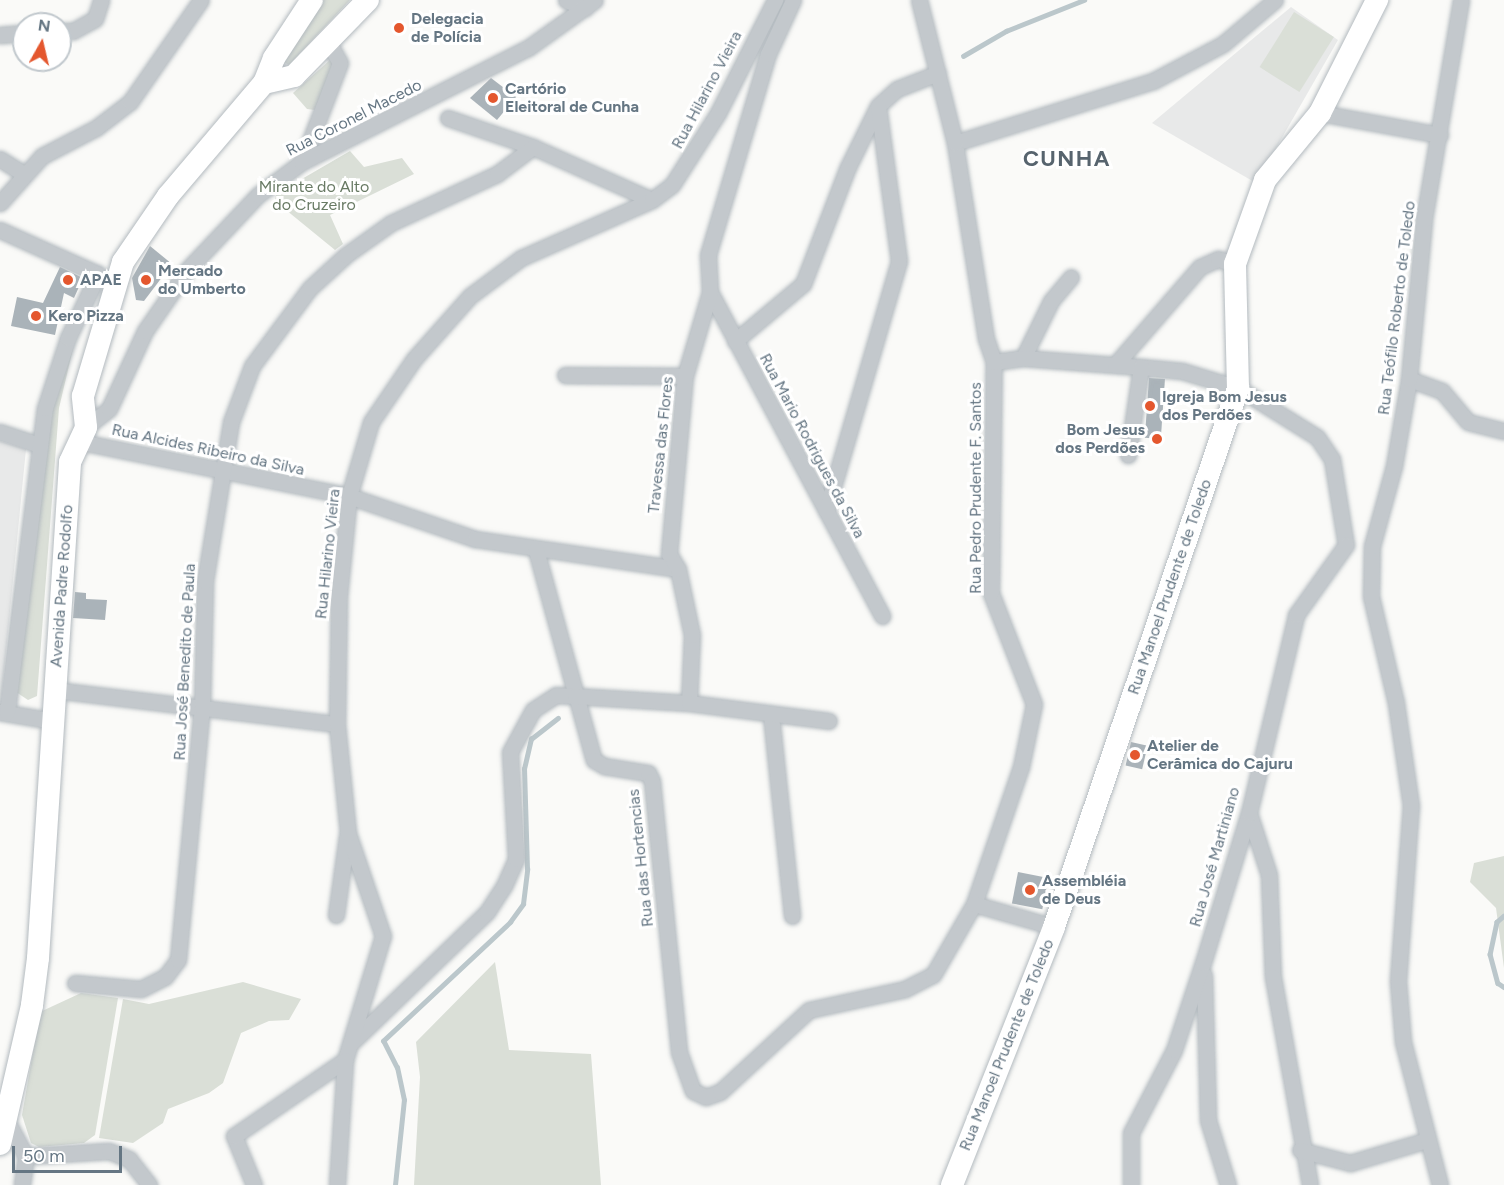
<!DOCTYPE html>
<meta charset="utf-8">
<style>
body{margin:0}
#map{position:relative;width:1504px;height:1185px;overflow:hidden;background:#fafaf8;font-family:Figtree,sans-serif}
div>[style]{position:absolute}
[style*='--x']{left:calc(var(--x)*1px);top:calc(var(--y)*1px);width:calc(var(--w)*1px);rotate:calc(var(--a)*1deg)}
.built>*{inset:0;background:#e8e9e9}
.green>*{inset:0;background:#dadfd7;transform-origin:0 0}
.stream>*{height:4.5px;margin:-2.25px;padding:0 2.25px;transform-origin:2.25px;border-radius:2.25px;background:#bbc7cb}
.building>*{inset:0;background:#aab3b9;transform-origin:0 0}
.roads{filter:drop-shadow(0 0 2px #b3babf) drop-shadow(0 0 2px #b3babf)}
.street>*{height:15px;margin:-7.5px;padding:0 7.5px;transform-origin:7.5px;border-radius:7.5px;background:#c3c8cc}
.secondary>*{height:22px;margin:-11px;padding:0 11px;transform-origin:11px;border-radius:11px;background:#fff}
.dots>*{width:16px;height:16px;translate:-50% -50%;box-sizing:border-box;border:3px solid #fff;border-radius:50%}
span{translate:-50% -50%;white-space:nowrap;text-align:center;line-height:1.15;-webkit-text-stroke:6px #fff;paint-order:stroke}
.poi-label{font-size:16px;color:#657683;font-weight:700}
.left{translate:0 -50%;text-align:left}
.right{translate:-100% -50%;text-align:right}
.street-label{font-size:16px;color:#657683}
.park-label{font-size:16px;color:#687a64}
.district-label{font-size:22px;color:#57646e;font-weight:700;letter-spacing:1.5px}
.north{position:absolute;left:12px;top:12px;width:60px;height:60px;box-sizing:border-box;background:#fff;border:2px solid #c1c8cd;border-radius:50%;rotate:8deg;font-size:16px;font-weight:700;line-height:24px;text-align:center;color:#657683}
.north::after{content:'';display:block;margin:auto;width:21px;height:27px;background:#e4572e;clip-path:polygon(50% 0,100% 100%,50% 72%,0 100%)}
.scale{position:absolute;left:12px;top:1146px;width:110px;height:27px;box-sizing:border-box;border:3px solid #657683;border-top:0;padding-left:8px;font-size:18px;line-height:21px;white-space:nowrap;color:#657683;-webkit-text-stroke:4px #fff;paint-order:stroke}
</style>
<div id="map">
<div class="built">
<div style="clip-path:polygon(1291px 7px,1338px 40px,1256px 183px,1152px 123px)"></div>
<div style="clip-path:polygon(0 441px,26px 449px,1px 702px,0 702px)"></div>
</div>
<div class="green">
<div style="clip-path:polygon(321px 0,350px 0,289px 65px,284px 62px)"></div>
<div style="left:1294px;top:12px;width:47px;height:65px;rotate:32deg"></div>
<div style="clip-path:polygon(330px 60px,333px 63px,315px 110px,307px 109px,293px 93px)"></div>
<div style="clip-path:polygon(350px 151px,364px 167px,402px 158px,414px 174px,330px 215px,343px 244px,335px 250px,275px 201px,276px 194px)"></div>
<div style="clip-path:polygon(80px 319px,59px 408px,37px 696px,28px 700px,16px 692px,51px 404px)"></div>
<div style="clip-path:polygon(1504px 856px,1504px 968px,1496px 908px,1470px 882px,1474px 863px)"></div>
<div style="clip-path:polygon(495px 962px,509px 1050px,591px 1054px,601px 1185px,414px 1185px,420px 1077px,416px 1042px)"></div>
<div style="clip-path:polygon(243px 982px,301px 999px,289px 1020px,269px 1021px,241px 1033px,223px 1083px,209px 1093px,168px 1109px,163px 1123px,133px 1143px,99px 1138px,123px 999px,149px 1004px)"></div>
<div style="clip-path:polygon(81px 993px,118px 998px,95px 1135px,84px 1143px,39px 1147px,31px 1143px,22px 1115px,40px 1012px)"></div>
</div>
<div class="stream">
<div style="--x:963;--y:56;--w:50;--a:-30.2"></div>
<div style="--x:1006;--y:31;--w:84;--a:-21.7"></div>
<div style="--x:1504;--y:916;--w:9;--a:139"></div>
<div style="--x:1497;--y:922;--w:33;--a:102"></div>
<div style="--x:1490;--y:954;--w:30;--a:75"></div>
<div style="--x:1498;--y:983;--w:7;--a:34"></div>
<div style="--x:395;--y:1185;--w:85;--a:-84"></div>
<div style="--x:404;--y:1100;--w:33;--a:-102"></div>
<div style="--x:397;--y:1068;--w:30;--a:-117"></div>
<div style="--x:383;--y:1041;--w:174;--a:-43.1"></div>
<div style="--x:510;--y:922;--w:22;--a:-54"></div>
<div style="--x:523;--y:904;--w:35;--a:-83"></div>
<div style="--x:527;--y:869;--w:100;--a:-91.7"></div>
<div style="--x:524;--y:769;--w:31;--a:-77"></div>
<div style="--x:531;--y:739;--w:34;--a:-38"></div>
</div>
<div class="building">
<div style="clip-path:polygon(491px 78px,516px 97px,497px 120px,470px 98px)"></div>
<div style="clip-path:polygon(150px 246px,172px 264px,144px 301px,136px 300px,132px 278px)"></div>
<div style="clip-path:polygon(60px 267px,83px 278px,74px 298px,64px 293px,55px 335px,11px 326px,17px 297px,43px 303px)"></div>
<div style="left:1149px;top:378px;width:16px;height:60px;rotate:4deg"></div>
<div style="clip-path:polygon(75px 592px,86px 593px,86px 599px,107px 600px,105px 620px,73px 618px)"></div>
<div style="left:1131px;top:742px;width:17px;height:24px;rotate:13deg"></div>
<div style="left:1018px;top:872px;width:31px;height:32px;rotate:11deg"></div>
</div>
<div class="roads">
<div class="street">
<div style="--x:566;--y:0;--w:21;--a:23"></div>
<div style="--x:60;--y:31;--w:13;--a:0"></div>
<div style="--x:73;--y:31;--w:25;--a:-29"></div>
<div style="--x:95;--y:19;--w:20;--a:-72"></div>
<div style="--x:0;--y:35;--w:24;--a:-5"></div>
<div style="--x:1320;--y:113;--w:122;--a:10.4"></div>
<div style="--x:448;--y:118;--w:90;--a:18.8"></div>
<div style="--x:533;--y:147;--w:130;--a:24"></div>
<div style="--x:955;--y:143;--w:207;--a:-17.4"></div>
<div style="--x:1153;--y:81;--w:79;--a:-27.9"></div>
<div style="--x:1223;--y:44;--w:68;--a:-40.2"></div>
<div style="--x:0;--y:159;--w:28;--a:32"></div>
<div style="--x:302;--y:162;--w:106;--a:-69"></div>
<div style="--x:340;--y:63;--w:23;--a:-119"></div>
<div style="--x:0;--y:203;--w:63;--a:-48.2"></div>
<div style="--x:42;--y:156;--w:61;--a:-27.4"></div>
<div style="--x:96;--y:128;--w:43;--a:-37.4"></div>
<div style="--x:130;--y:102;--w:124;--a:-55.2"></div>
<div style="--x:0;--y:230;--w:107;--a:24.2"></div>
<div style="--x:710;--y:292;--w:367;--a:62"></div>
<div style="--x:735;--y:341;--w:89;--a:-40"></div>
<div style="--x:803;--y:284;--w:125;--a:-69"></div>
<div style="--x:848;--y:167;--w:68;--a:-63.8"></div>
<div style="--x:878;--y:106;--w:25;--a:-42"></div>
<div style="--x:897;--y:89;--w:44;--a:-21.3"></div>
<div style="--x:1023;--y:358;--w:64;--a:-63.8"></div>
<div style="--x:1051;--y:301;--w:31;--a:-50"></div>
<div style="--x:994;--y:362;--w:29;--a:-8"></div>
<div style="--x:1023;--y:358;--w:118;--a:4.4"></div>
<div style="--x:1141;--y:367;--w:41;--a:5.6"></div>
<div style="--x:1182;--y:371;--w:59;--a:16.9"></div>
<div style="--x:1238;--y:388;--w:93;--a:31.8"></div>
<div style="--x:1317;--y:437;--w:27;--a:56"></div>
<div style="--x:1332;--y:459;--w:87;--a:80.8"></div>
<div style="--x:1115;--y:365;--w:130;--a:-49.1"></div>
<div style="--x:1200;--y:267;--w:20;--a:-24"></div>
<div style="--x:1218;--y:259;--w:18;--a:16"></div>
<div style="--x:565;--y:375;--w:120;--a:0.5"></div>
<div style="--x:1409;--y:379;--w:35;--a:20"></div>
<div style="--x:1442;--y:391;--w:40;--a:50"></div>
<div style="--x:1468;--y:422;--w:37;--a:14"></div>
<div style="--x:86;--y:427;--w:29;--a:-38"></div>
<div style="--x:109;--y:409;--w:86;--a:-65.2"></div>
<div style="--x:145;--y:331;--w:75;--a:-55.3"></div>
<div style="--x:188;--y:269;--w:102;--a:-46.6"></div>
<div style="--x:258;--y:195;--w:55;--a:-36.9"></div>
<div style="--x:302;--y:162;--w:253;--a:-26.8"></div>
<div style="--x:528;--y:48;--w:82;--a:-35.6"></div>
<div style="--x:0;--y:432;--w:41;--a:18.4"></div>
<div style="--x:81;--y:442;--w:273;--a:11.4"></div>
<div style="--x:349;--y:496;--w:133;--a:18.8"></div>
<div style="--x:475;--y:539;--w:205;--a:8.4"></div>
<div style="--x:1128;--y:455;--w:89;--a:-81.6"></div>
<div style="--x:826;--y:511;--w:260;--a:-73.7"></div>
<div style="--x:899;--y:261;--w:156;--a:-97.7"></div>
<div style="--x:536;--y:550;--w:218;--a:74.6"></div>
<div style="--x:594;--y:760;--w:12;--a:31"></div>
<div style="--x:604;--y:766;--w:45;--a:9"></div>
<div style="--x:648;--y:773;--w:9;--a:63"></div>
<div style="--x:652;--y:781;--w:272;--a:84.3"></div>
<div style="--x:679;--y:1052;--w:41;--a:70.3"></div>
<div style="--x:693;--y:1091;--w:14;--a:25"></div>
<div style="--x:706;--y:1097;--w:15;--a:-20"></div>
<div style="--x:720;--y:1092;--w:121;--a:-42.7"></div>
<div style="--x:809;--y:1010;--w:98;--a:-12.3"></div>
<div style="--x:905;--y:989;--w:31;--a:-27"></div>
<div style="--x:933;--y:975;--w:82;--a:-60"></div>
<div style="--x:974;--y:904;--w:145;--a:-71.1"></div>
<div style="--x:1021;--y:767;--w:64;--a:-78.3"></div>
<div style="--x:1034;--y:704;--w:119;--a:-111.2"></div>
<div style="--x:991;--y:593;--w:231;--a:-89.3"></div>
<div style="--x:994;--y:362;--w:24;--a:-109"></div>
<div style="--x:986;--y:339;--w:198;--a:-99"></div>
<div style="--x:955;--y:143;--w:147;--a:-104.1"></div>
<div style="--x:55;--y:690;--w:284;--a:6.9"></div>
<div style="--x:689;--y:703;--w:68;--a:-87.5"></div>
<div style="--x:692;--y:635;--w:67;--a:-102"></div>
<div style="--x:678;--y:569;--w:17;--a:-121"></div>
<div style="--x:669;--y:554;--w:179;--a:-84.9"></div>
<div style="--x:685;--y:376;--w:88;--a:-73.4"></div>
<div style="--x:710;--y:292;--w:37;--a:-93"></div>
<div style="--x:708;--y:255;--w:210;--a:-73.4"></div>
<div style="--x:768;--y:54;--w:60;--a:-65.2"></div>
<div style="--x:0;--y:712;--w:54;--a:9.6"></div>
<div style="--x:7;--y:712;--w:306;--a:-82.9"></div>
<div style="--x:45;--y:408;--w:74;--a:-71.8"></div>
<div style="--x:68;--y:338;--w:71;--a:-64.9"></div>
<div style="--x:771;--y:715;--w:202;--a:84"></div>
<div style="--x:1249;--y:813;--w:65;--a:72.1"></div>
<div style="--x:1269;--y:875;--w:102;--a:87.8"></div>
<div style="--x:1273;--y:977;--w:211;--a:79.9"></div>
<div style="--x:974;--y:904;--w:83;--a:16"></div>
<div style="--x:336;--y:915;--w:80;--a:-82.1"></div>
<div style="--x:1204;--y:975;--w:145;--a:88.4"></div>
<div style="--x:1208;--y:1120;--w:68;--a:72.9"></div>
<div style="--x:75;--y:983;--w:66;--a:5.2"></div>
<div style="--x:141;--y:989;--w:27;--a:-27"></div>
<div style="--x:165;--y:977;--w:21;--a:-53"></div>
<div style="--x:178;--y:960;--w:254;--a:-84.6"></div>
<div style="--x:202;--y:707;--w:126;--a:-88.6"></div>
<div style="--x:205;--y:581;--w:161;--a:-80.7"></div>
<div style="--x:231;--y:422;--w:60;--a:-69.4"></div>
<div style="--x:252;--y:366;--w:97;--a:-53.4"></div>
<div style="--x:310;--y:288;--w:49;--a:-42.5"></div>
<div style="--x:346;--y:255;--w:55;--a:-35.4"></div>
<div style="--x:391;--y:223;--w:117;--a:-24.8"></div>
<div style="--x:497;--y:174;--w:45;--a:-36.9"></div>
<div style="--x:351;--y:1043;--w:189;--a:-43.9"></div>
<div style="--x:487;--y:912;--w:31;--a:-57"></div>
<div style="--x:504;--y:886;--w:30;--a:-66"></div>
<div style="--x:516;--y:859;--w:107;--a:-93.2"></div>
<div style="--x:510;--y:752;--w:48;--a:-61.3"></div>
<div style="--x:533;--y:710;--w:27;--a:-33"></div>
<div style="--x:556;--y:695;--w:19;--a:3"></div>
<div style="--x:575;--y:696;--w:114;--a:3.5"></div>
<div style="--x:689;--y:703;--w:141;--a:7.3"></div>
<div style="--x:7;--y:1121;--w:40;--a:62"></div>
<div style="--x:26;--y:1156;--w:29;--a:98"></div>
<div style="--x:1300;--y:1150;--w:52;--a:14.6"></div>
<div style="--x:1350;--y:1163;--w:80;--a:-16.6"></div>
<div style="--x:26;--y:1156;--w:83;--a:-3.4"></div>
<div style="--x:109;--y:1151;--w:22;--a:22"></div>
<div style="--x:129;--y:1159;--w:33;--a:52"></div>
<div style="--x:254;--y:1185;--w:53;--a:-112.2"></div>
<div style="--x:234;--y:1136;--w:135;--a:-34.4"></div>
<div style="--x:345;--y:1060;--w:130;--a:-73"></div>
<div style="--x:383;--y:936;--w:109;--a:-108.8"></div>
<div style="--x:348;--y:833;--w:110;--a:-95.8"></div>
<div style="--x:337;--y:724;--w:128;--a:-89.1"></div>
<div style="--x:339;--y:596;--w:100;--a:-84.3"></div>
<div style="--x:349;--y:496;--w:77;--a:-73.4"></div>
<div style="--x:371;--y:422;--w:76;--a:-55.7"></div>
<div style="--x:414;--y:359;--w:84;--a:-48.4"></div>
<div style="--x:470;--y:296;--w:64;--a:-36.7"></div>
<div style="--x:521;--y:258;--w:143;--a:-23.9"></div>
<div style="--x:652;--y:200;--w:25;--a:-37"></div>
<div style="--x:672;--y:185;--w:85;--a:-57.4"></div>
<div style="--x:718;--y:113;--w:127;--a:-63.2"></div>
<div style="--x:337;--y:1185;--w:125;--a:-86.3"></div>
<div style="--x:1131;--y:1185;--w:52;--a:-90"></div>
<div style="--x:1131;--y:1133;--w:93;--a:-62.6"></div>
<div style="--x:1174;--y:1050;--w:92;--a:-71.6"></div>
<div style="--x:1203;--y:963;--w:157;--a:-73"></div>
<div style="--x:1249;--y:813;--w:204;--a:-76.6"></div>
<div style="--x:1296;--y:615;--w:86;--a:-54.5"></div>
<div style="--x:1440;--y:1185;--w:148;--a:-104.5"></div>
<div style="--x:1403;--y:1042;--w:61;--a:-94.7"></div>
<div style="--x:1398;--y:981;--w:175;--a:-85.8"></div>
<div style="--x:1411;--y:806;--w:104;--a:-98.3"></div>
<div style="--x:1396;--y:703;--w:110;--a:-103.2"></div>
<div style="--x:1371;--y:596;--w:50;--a:-88.9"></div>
<div style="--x:1372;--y:546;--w:83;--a:-74.6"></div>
<div style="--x:1394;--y:466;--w:88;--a:-80.2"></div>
<div style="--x:1409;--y:379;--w:161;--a:-84.6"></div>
<div style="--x:1424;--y:219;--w:222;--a:-80.4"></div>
</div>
<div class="secondary">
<div style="--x:264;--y:83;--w:31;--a:-13"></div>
<div style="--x:294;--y:76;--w:106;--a:-45.8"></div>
<div style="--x:0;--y:1144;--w:143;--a:-77"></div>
<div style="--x:32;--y:1005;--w:47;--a:-82.7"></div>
<div style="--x:38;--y:958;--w:497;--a:-86.3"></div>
<div style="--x:70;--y:462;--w:38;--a:-65"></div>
<div style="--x:86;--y:427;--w:31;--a:-96"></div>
<div style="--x:83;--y:396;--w:140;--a:-73.4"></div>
<div style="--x:123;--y:262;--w:80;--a:-55.7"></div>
<div style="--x:168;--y:196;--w:148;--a:-49.7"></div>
<div style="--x:264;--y:83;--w:27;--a:-68"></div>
<div style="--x:274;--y:58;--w:69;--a:-56.8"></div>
<div style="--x:952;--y:1185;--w:277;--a:-68.4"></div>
<div style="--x:1054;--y:927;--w:570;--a:-71.15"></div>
<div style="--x:1238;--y:388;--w:124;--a:-91.4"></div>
<div style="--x:1235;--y:264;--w:89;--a:-70.3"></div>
<div style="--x:1265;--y:180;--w:87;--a:-50.6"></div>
<div style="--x:1320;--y:113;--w:127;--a:-63.2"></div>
</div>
</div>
<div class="dots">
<div style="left:399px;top:28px;background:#e4572e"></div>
<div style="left:493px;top:98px;background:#e4572e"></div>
<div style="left:68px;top:280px;background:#e4572e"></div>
<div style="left:146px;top:280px;background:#e4572e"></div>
<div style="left:36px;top:316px;background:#e4572e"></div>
<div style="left:1150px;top:406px;background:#e4572e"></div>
<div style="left:1157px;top:439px;background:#e4572e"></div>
<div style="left:1135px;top:755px;background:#e4572e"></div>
<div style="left:1030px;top:890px;background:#e4572e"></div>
</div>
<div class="poi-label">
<span class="left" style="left:411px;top:28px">Delegacia<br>de Polícia</span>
<span class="left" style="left:505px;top:98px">Cartório<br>Eleitoral de Cunha</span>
<span class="left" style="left:158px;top:280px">Mercado<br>do Umberto</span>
<span class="left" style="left:80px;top:280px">APAE</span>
<span class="left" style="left:48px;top:316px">Kero Pizza</span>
<span class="left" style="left:1162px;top:406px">Igreja Bom Jesus<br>dos Perdões</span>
<span class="right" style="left:1145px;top:439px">Bom Jesus<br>dos Perdões</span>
<span class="left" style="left:1147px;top:755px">Atelier de<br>Cerâmica do Cajuru</span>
<span class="left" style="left:1042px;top:890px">Assembléia<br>de Deus</span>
</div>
<div class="street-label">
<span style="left:707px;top:90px;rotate:-62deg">Rua Hilarino Vieira</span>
<span style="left:354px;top:118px;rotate:-27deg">Rua Coronel Macedo</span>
<span style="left:1397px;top:308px;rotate:-83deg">Rua Teófilo Roberto de Toledo</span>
<span style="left:661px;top:445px;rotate:-84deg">Travessa das Flores</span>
<span style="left:812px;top:446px;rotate:62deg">Rua Mario Rodrigues da Silva</span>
<span style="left:208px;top:450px;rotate:12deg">Rua Alcides Ribeiro da Silva</span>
<span style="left:976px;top:488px;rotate:-90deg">Rua Pedro Prudente F. Santos</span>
<span style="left:328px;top:554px;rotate:-84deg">Rua Hilarino Vieira</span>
<span style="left:62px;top:586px;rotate:-86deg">Avenida Padre Rodolfo</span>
<span style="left:1170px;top:587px;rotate:-71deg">Rua Manoel Prudente de Toledo</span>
<span style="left:185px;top:662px;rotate:-87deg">Rua José Benedito de Paula</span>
<span style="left:1215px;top:857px;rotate:-74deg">Rua José Martiniano</span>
<span style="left:641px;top:858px;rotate:-96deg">Rua das Hortencias</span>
<span style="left:1007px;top:1045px;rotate:-68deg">Rua Manoel Prudente de Toledo</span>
</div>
<div class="park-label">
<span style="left:314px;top:196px">Mirante do Alto<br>do Cruzeiro</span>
</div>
<div class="district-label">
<span style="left:1067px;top:159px">CUNHA</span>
</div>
<div class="north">N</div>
<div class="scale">50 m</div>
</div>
